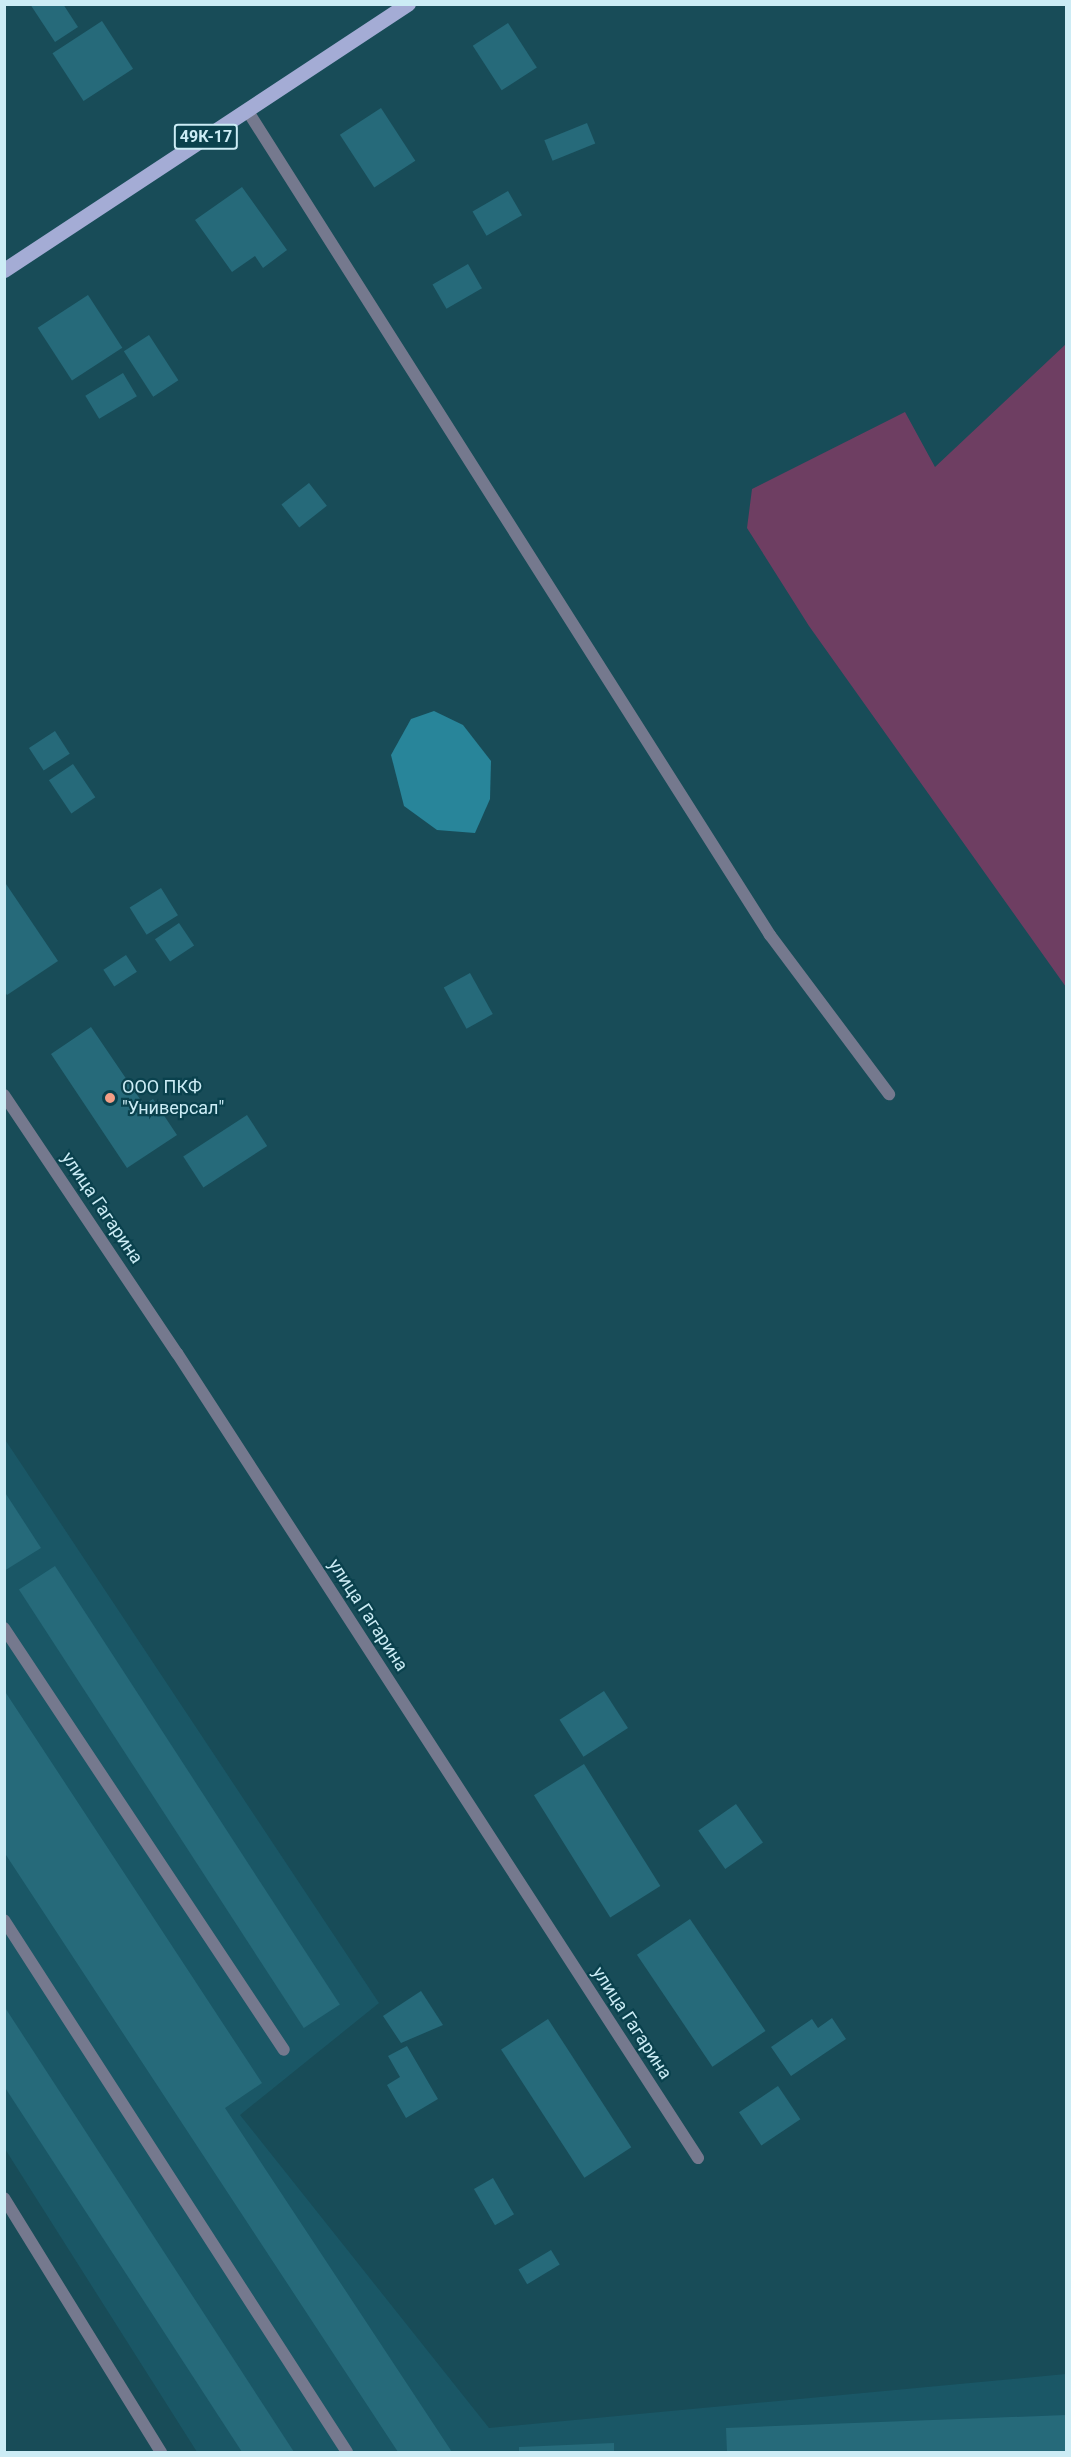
<!DOCTYPE html>
<meta charset="utf-8">
<style>
body{margin:0}
#map{position:relative;width:1071px;height:2457px;overflow:hidden;background:#184c58;font-family:Roboto,sans-serif}
div>[style]{position:absolute}
[style*='--x']{left:calc(var(--x)*1px);top:calc(var(--y)*1px);width:calc(var(--w)*1px);rotate:calc(var(--a)*1deg)}
.built>*{inset:0;background:#1a5766}
.green>*{inset:0;background:#6e3e62}
.water>*{inset:0;background:#28859a}
.building>*{inset:0;background:#266a7a;transform-origin:0 0}
.lane>*{height:12px;margin:-6px;padding:0 6px;transform-origin:6px;border-radius:6px;background:#75798e}
.street>*{height:12px;margin:-6px;padding:0 6px;transform-origin:6px;border-radius:6px;background:#75798e}
.primary>*{height:15px;margin:-7.5px;padding:0 7.5px;transform-origin:7.5px;border-radius:7.5px;background:#a4acd5}
.dots>*{width:16px;height:16px;translate:-50% -50%;box-sizing:border-box;border:3px solid #0a414d;border-radius:50%}
span{translate:-50% -50%;white-space:nowrap;text-align:center;line-height:1.15;-webkit-text-stroke:4.5px #0a414d;paint-order:stroke}
.shield-label span{padding:2px 4px;background:#0a414d;border:2px solid;border-radius:4px;-webkit-text-stroke-width:0}
.shield-label{font-size:16px;color:#ccecf5;font-weight:700}
.poi-label{font-size:18px;color:#ccecf5}
.left{translate:0 -50%;text-align:left}
.street-label{font-size:18px;color:#ccecf5}
.frame{position:absolute;inset:0;border:6px solid #ccecf5;pointer-events:none}
</style>
<div id="map">
<div class="built">
<div style="clip-path:polygon(4px 1438px,379px 2003px,240px 2115px,489px 2428px,1066px 2374px,1066px 2452px,197px 2452px,5px 2149px)"></div>
</div>
<div class="green">
<div style="clip-path:polygon(1066px 344px,1066px 987px,809px 626px,747px 528px,752px 489px,905px 412px,935px 467px)"></div>
</div>
<div class="water">
<div style="clip-path:polygon(434px 711px,463px 725px,491px 761px,490px 799px,475px 833px,437px 830px,404px 806px,391px 755px,411px 719px)"></div>
</div>
<div class="building">
<div style="clip-path:polygon(30px 4px,63px 4px,78px 27px,55px 42px)"></div>
<div style="left:102px;top:21px;width:57px;height:59px;rotate:57deg"></div>
<div style="left:508px;top:23px;width:53px;height:42px;rotate:57deg"></div>
<div style="left:381px;top:108px;width:63px;height:49px;rotate:57deg"></div>
<div style="left:587px;top:123px;width:22px;height:46px;rotate:68deg"></div>
<div style="clip-path:polygon(242px 187px,287px 250px,263px 268px,255px 256px,232px 272px,195px 220px)"></div>
<div style="left:508px;top:191px;width:28px;height:41px;rotate:60deg"></div>
<div style="left:468px;top:264px;width:28px;height:41px;rotate:60deg"></div>
<div style="left:88px;top:295px;width:63px;height:60px;rotate:57deg"></div>
<div style="left:149px;top:335px;width:54px;height:30px;rotate:57deg"></div>
<div style="left:123px;top:373px;width:27px;height:44px;rotate:59deg"></div>
<div style="left:309px;top:483px;width:29px;height:35px;rotate:52deg"></div>
<div style="left:55px;top:731px;width:27px;height:31px;rotate:57deg"></div>
<div style="left:73px;top:764px;width:40px;height:29px;rotate:56deg"></div>
<div style="clip-path:polygon(4px 881px,58px 961px,7px 995px,4px 991px)"></div>
<div style="left:161px;top:888px;width:32px;height:37px;rotate:58deg"></div>
<div style="left:179px;top:923px;width:27px;height:29px;rotate:56deg"></div>
<div style="left:126px;top:955px;width:20px;height:27px;rotate:57deg"></div>
<div style="left:470px;top:973px;width:47px;height:30px;rotate:61deg"></div>
<div style="clip-path:polygon(91px 1027px,144px 1105px,153px 1099px,177px 1135px,127px 1168px,51px 1054px)"></div>
<div style="left:247px;top:1115px;width:37px;height:76px;rotate:57deg"></div>
<div style="clip-path:polygon(4px 1491px,41px 1548px,4px 1571px)"></div>
<div style="left:55px;top:1566px;width:523px;height:43px;rotate:57deg"></div>
<div style="clip-path:polygon(4px 1690px,262px 2083px,225px 2108px,452px 2452px,398px 2452px,4px 1852px)"></div>
<div style="left:604px;top:1691px;width:44px;height:53px;rotate:57deg"></div>
<div style="left:584px;top:1764px;width:144px;height:59px;rotate:58deg"></div>
<div style="left:736px;top:1804px;width:47px;height:46px;rotate:55deg"></div>
<div style="left:690px;top:1919px;width:135px;height:64px;rotate:56deg"></div>
<div style="clip-path:polygon(421px 1991px,443px 2025px,401px 2043px,383px 2016px)"></div>
<div style="clip-path:polygon(4px 2006px,294px 2452px,242px 2452px,4px 2086px)"></div>
<div style="clip-path:polygon(832px 2018px,846px 2039px,791px 2076px,771px 2047px,812px 2019px,818px 2028px)"></div>
<div style="left:548px;top:2019px;width:153px;height:56px;rotate:57deg"></div>
<div style="clip-path:polygon(407px 2046px,438px 2099px,406px 2118px,387px 2085px,400px 2077px,388px 2056px)"></div>
<div style="left:778px;top:2086px;width:40px;height:47px;rotate:56deg"></div>
<div style="left:493px;top:2178px;width:42px;height:22px;rotate:60deg"></div>
<div style="left:551px;top:2250px;width:17px;height:38px;rotate:59deg"></div>
<div style="clip-path:polygon(1066px 2415px,1066px 2452px,727px 2452px,726px 2428px)"></div>
<div style="clip-path:polygon(614px 2443px,614px 2452px,519px 2452px,519px 2447px)"></div>
</div>
<div class="lane">
<div style="--x:247;--y:110;--w:977;--a:57.63"></div>
<div style="--x:770;--y:935;--w:199;--a:53.2"></div>
<div style="--x:4;--y:1628;--w:506;--a:56.44"></div>
<div style="--x:4;--y:1920;--w:633;--a:57.19"></div>
<div style="--x:4;--y:2198;--w:299;--a:58.3"></div>
</div>
<div class="street">
<div style="--x:4;--y:1095;--w:311;--a:56.2"></div>
<div style="--x:177;--y:1353;--w:959;--a:57.09"></div>
</div>
<div class="primary">
<div style="--x:4;--y:270;--w:484;--a:-33.4"></div>
</div>
<div class="dots">
<div style="left:110px;top:1098px;background:#f49e86"></div>
</div>
<div class="shield-label">
<span style="left:206px;top:137px">49К-17</span>
</div>
<div class="poi-label">
<span class="left" style="left:122px;top:1098px">ООО ПКФ<br>"Универсал"</span>
</div>
<div class="street-label">
<span style="left:102px;top:1208px;rotate:56deg">улица Гагарина</span>
<span style="left:368px;top:1615px;rotate:57deg">улица Гагарина</span>
<span style="left:632px;top:2023px;rotate:57deg">улица Гагарина</span>
</div>
<div class="frame"></div>
</div>
